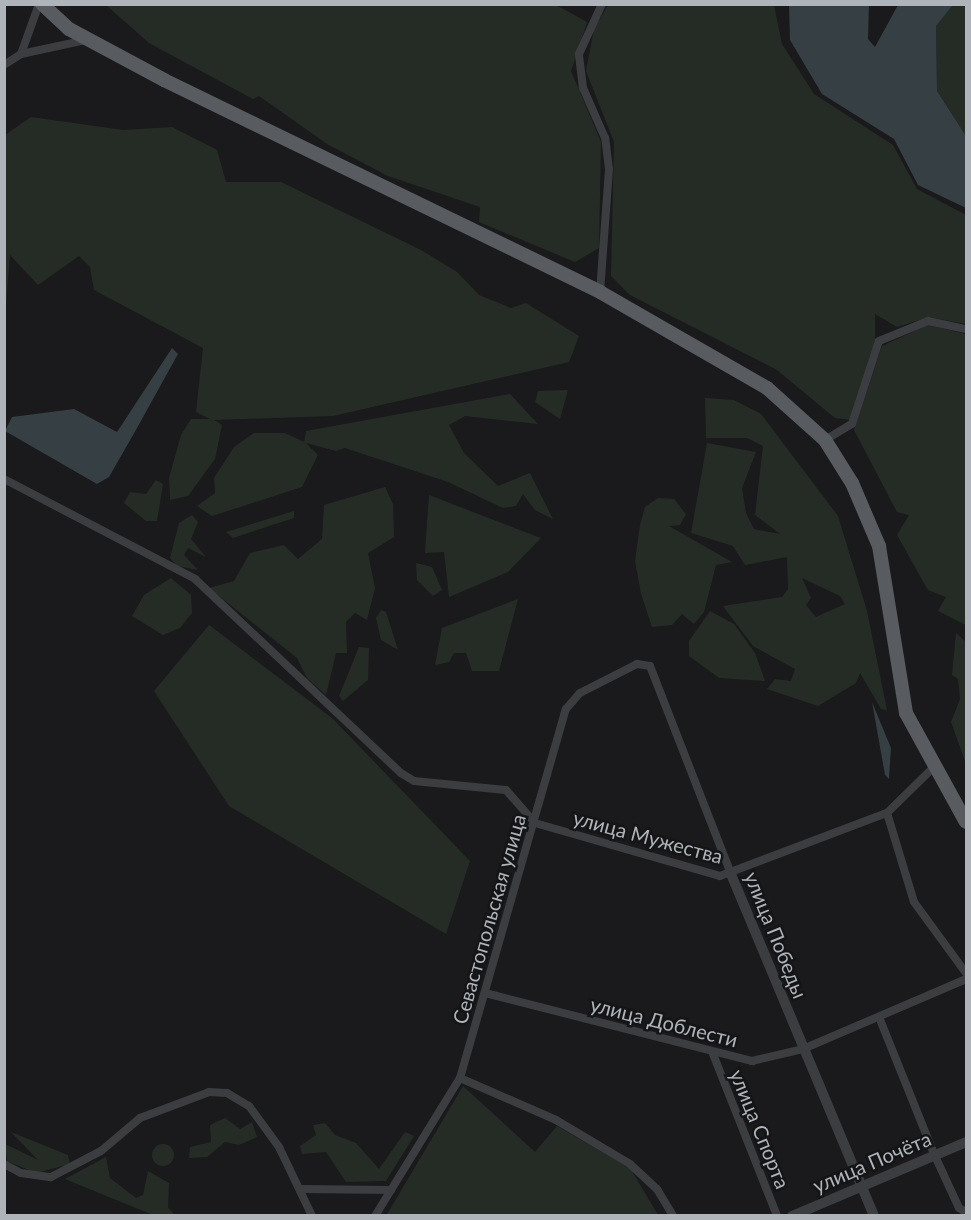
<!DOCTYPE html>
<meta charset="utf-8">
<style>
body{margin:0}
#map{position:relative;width:971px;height:1220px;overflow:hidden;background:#1a1a1c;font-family:Lato,sans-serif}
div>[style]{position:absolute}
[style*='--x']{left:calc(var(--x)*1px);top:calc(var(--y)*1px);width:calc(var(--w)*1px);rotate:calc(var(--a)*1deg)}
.green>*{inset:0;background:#252c25}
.round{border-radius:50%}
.water>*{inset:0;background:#353f44}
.minor>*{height:8px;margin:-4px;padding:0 4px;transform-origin:4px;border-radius:4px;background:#3c3d41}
.tertiary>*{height:10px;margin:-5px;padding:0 5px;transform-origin:5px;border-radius:5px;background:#3c3d41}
.primary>*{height:14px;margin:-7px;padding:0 7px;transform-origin:7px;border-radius:7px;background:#585b5f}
span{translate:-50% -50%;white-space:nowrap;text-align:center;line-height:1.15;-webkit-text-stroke:5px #151517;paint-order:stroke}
.street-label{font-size:20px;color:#aeb4ba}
.frame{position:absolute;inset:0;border:6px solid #aeb4ba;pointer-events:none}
</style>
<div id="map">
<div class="green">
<div style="clip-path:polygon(106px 5px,556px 5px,587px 22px,571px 71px,601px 142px,599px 248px,575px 262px,479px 222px,480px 207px,388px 176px,327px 144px,259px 96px,253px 99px,149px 43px)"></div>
<div style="clip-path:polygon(608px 5px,774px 5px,782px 44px,814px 94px,893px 145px,917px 189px,966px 215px,966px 324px,929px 317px,897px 327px,875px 314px,875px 341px,851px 420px,835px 418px,777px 370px,630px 295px,611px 276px,614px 142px,586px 71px,594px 29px)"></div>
<div style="clip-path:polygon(953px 5px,966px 5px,966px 136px,937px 91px,936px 26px)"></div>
<div style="clip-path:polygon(31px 117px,123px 130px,172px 127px,217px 150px,226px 182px,281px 182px,421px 250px,457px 272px,479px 295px,511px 308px,526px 303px,579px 336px,569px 362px,333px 416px,214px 420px,222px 425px,215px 459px,188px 496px,170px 500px,169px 478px,181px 435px,191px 419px,210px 419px,196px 412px,203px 348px,94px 290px,90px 267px,79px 256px,38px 285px,10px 255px,5px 317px,5px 135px)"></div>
<div style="clip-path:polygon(928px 325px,966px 334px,966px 625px,938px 611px,946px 597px,928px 590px,897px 535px,909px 515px,897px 512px,854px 430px,882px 346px)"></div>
<div style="clip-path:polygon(568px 390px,560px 419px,535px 402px,538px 391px)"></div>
<div style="clip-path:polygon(510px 394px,538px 424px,465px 416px,449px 425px,464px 453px,498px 486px,530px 473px,553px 519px,535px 510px,523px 494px,516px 506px,503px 508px,448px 482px,345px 448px,336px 451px,306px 443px,318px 455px,302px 487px,212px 516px,197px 506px,215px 493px,214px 478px,234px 447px,254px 433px,285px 433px,304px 442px,306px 431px)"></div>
<div style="clip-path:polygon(evenodd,705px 398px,734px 400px,761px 414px,838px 516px,867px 611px,887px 710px,881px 709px,860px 673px,856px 683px,818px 706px,767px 689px,775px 679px,791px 681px,795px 669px,753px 646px,723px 606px,782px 597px,788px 589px,787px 557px,745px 565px,733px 546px,691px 533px,707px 443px,756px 452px,742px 488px,746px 513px,754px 529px,780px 534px,755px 515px,763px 446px,747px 438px,706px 438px,705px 398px,802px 578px,840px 596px,845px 604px,816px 617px,806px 605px,811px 598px,802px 578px)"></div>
<div style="clip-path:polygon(156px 480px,163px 484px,157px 521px,146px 521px,124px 503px,130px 492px,146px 494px)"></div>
<div style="clip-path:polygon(385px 487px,393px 504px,394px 537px,368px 553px,375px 588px,367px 620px,355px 613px,346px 622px,347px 653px,336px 653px,326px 695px,307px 678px,297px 658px,209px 588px,234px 581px,250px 553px,284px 545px,298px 559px,322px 539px,324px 505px)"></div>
<div style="clip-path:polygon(429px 495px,517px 529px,541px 538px,508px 572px,449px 597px,444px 552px,425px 553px)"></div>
<div style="clip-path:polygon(658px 498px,674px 499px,686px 514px,680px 525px,669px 526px,732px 562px,716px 565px,704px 612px,694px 624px,682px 614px,672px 625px,652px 627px,641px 594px,635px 561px,640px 525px,645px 507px)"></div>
<div style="clip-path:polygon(294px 511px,294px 518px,233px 538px,226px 532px)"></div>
<div style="clip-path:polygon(192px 515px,198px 522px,191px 539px,206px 557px,188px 548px,184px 555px,198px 570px,177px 566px,170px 558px,179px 523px)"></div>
<div style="clip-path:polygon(416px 563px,432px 567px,442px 590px,433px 596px,417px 580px)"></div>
<div style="clip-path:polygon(171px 578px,191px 595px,192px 613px,180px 628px,163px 635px,132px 616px,144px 595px)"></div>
<div style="clip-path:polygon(518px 599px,499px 671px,472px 671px,466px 653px,454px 653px,449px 662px,435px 665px,442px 628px)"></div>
<div style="clip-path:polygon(381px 610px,386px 612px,398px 650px,381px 640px,376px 618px)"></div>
<div style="clip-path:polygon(710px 611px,734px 624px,755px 653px,765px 681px,719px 678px,689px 656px,689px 641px)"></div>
<div style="clip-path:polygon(209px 625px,332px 718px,470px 861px,446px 934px,229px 806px,154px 691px)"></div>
<div style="clip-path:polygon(956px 633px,966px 642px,966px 764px,951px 722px,960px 699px,958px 679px,952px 675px)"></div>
<div style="clip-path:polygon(359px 647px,369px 648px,368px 680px,343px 701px,339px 696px)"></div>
<div style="clip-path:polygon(463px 1086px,535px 1152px,557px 1126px,630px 1168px,658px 1215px,386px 1216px)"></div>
<div style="clip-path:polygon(225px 1118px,240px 1129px,252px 1122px,257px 1137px,239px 1145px,225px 1142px,207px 1157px,189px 1158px,190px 1147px,211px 1142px,210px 1125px)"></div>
<div style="clip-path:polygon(325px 1123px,335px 1135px,356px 1143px,379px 1169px,405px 1132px,414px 1136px,386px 1181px,346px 1182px,326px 1152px,302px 1154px,300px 1146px,316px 1135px,313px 1125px)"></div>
<div style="clip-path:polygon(11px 1132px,68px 1155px,70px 1164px,36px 1173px,7px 1161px,5px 1144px,38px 1160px)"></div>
<div class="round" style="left:152px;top:1144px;width:22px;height:22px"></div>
<div style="clip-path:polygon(106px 1157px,110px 1178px,136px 1198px,143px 1195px,148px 1171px,169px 1183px,168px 1208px,175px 1215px,153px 1215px,65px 1179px)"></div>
</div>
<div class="water">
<div style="clip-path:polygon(789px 5px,869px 5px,868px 39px,875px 47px,898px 5px,953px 5px,936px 26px,937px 91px,966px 136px,966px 208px,918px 185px,894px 139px,822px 94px,790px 40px)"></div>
<div style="clip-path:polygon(172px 348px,178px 354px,137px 428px,109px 477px,97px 484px,5px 431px,12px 417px,74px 409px,117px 432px)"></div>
<div style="clip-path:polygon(872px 702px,891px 748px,889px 779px,885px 775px)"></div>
</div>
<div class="minor">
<div style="--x:21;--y:54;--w:53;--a:-70.2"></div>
<div style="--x:4;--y:65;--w:20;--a:-33"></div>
<div style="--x:21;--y:54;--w:66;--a:-12.2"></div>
<div style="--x:600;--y:292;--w:123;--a:-85.8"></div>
<div style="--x:609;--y:169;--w:31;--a:-97"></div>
<div style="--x:605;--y:138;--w:55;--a:-113.7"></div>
<div style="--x:583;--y:88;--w:34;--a:-97"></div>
<div style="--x:579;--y:54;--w:55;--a:-65.3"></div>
<div style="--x:825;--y:440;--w:31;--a:-31"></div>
<div style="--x:852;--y:424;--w:87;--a:-72"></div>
<div style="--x:879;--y:341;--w:53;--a:-22.2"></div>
<div style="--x:928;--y:321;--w:39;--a:12"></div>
<div style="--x:4;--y:479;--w:216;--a:27.6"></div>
<div style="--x:195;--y:579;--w:283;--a:43.3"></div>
<div style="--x:401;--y:773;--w:15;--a:32"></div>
<div style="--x:414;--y:781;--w:92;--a:5.6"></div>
<div style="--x:506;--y:790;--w:44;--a:48.7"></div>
<div style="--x:535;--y:823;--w:192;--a:16"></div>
<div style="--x:720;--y:876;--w:178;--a:-20.7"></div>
<div style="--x:887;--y:813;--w:64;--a:-44.4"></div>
<div style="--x:887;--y:813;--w:93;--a:73.1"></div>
<div style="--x:914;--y:902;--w:88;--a:53.8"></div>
<div style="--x:485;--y:993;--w:276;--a:14.3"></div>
<div style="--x:752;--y:1061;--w:52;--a:-13.2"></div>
<div style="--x:803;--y:1049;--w:177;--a:-23.2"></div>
<div style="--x:879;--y:1017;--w:150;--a:68.1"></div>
<div style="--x:935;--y:1156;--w:57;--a:65.2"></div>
<div style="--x:959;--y:1208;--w:8;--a:30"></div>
<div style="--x:713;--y:1054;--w:174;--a:68.4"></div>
<div style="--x:460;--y:1078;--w:105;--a:23.6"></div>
<div style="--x:556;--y:1120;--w:86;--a:30.7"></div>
<div style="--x:630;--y:1164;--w:37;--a:43"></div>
<div style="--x:657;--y:1189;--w:31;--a:59"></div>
<div style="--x:4;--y:1164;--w:19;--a:28"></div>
<div style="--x:21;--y:1173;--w:30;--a:8"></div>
<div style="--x:51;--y:1177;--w:56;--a:-27.5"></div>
<div style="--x:101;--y:1151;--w:51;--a:-40.2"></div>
<div style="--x:140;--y:1118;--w:74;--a:-20.6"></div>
<div style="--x:209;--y:1092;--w:18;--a:3"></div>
<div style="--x:227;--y:1093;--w:26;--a:31"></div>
<div style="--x:249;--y:1106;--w:51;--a:53.8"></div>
<div style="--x:279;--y:1147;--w:76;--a:64.4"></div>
<div style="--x:301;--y:1189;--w:90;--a:0.6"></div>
<div style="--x:375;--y:1216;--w:162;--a:-58.4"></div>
<div style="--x:460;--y:1078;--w:384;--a:-74"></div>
<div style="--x:566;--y:709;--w:21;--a:-49"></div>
<div style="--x:580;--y:693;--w:64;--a:-27"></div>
<div style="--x:637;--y:664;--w:13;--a:9"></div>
<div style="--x:650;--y:666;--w:223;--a:68.7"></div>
</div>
<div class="tertiary">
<div style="--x:731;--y:874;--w:371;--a:67.3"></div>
<div style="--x:792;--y:1216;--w:189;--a:-23"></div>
</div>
<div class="primary">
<div style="--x:42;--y:4;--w:37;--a:43"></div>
<div style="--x:69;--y:29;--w:108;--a:28.2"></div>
<div style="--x:164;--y:80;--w:485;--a:25.9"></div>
<div style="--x:600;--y:292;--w:193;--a:29.9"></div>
<div style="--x:767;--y:388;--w:78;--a:41.9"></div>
<div style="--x:825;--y:440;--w:51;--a:57.9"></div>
<div style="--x:852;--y:483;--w:69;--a:66.8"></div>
<div style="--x:879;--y:546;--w:169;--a:80.8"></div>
<div style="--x:906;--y:713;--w:124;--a:61.2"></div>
</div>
<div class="street-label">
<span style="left:648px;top:837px;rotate:15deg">улица Мужества</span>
<span style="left:489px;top:919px;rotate:-74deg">Севастопольская улица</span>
<span style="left:776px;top:935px;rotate:68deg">улица Победы</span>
<span style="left:664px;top:1022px;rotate:14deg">улица Доблести</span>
<span style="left:760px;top:1129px;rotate:68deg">улица Спорта</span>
<span style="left:872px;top:1162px;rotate:-23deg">улица Почёта</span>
</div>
<div class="frame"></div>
</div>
